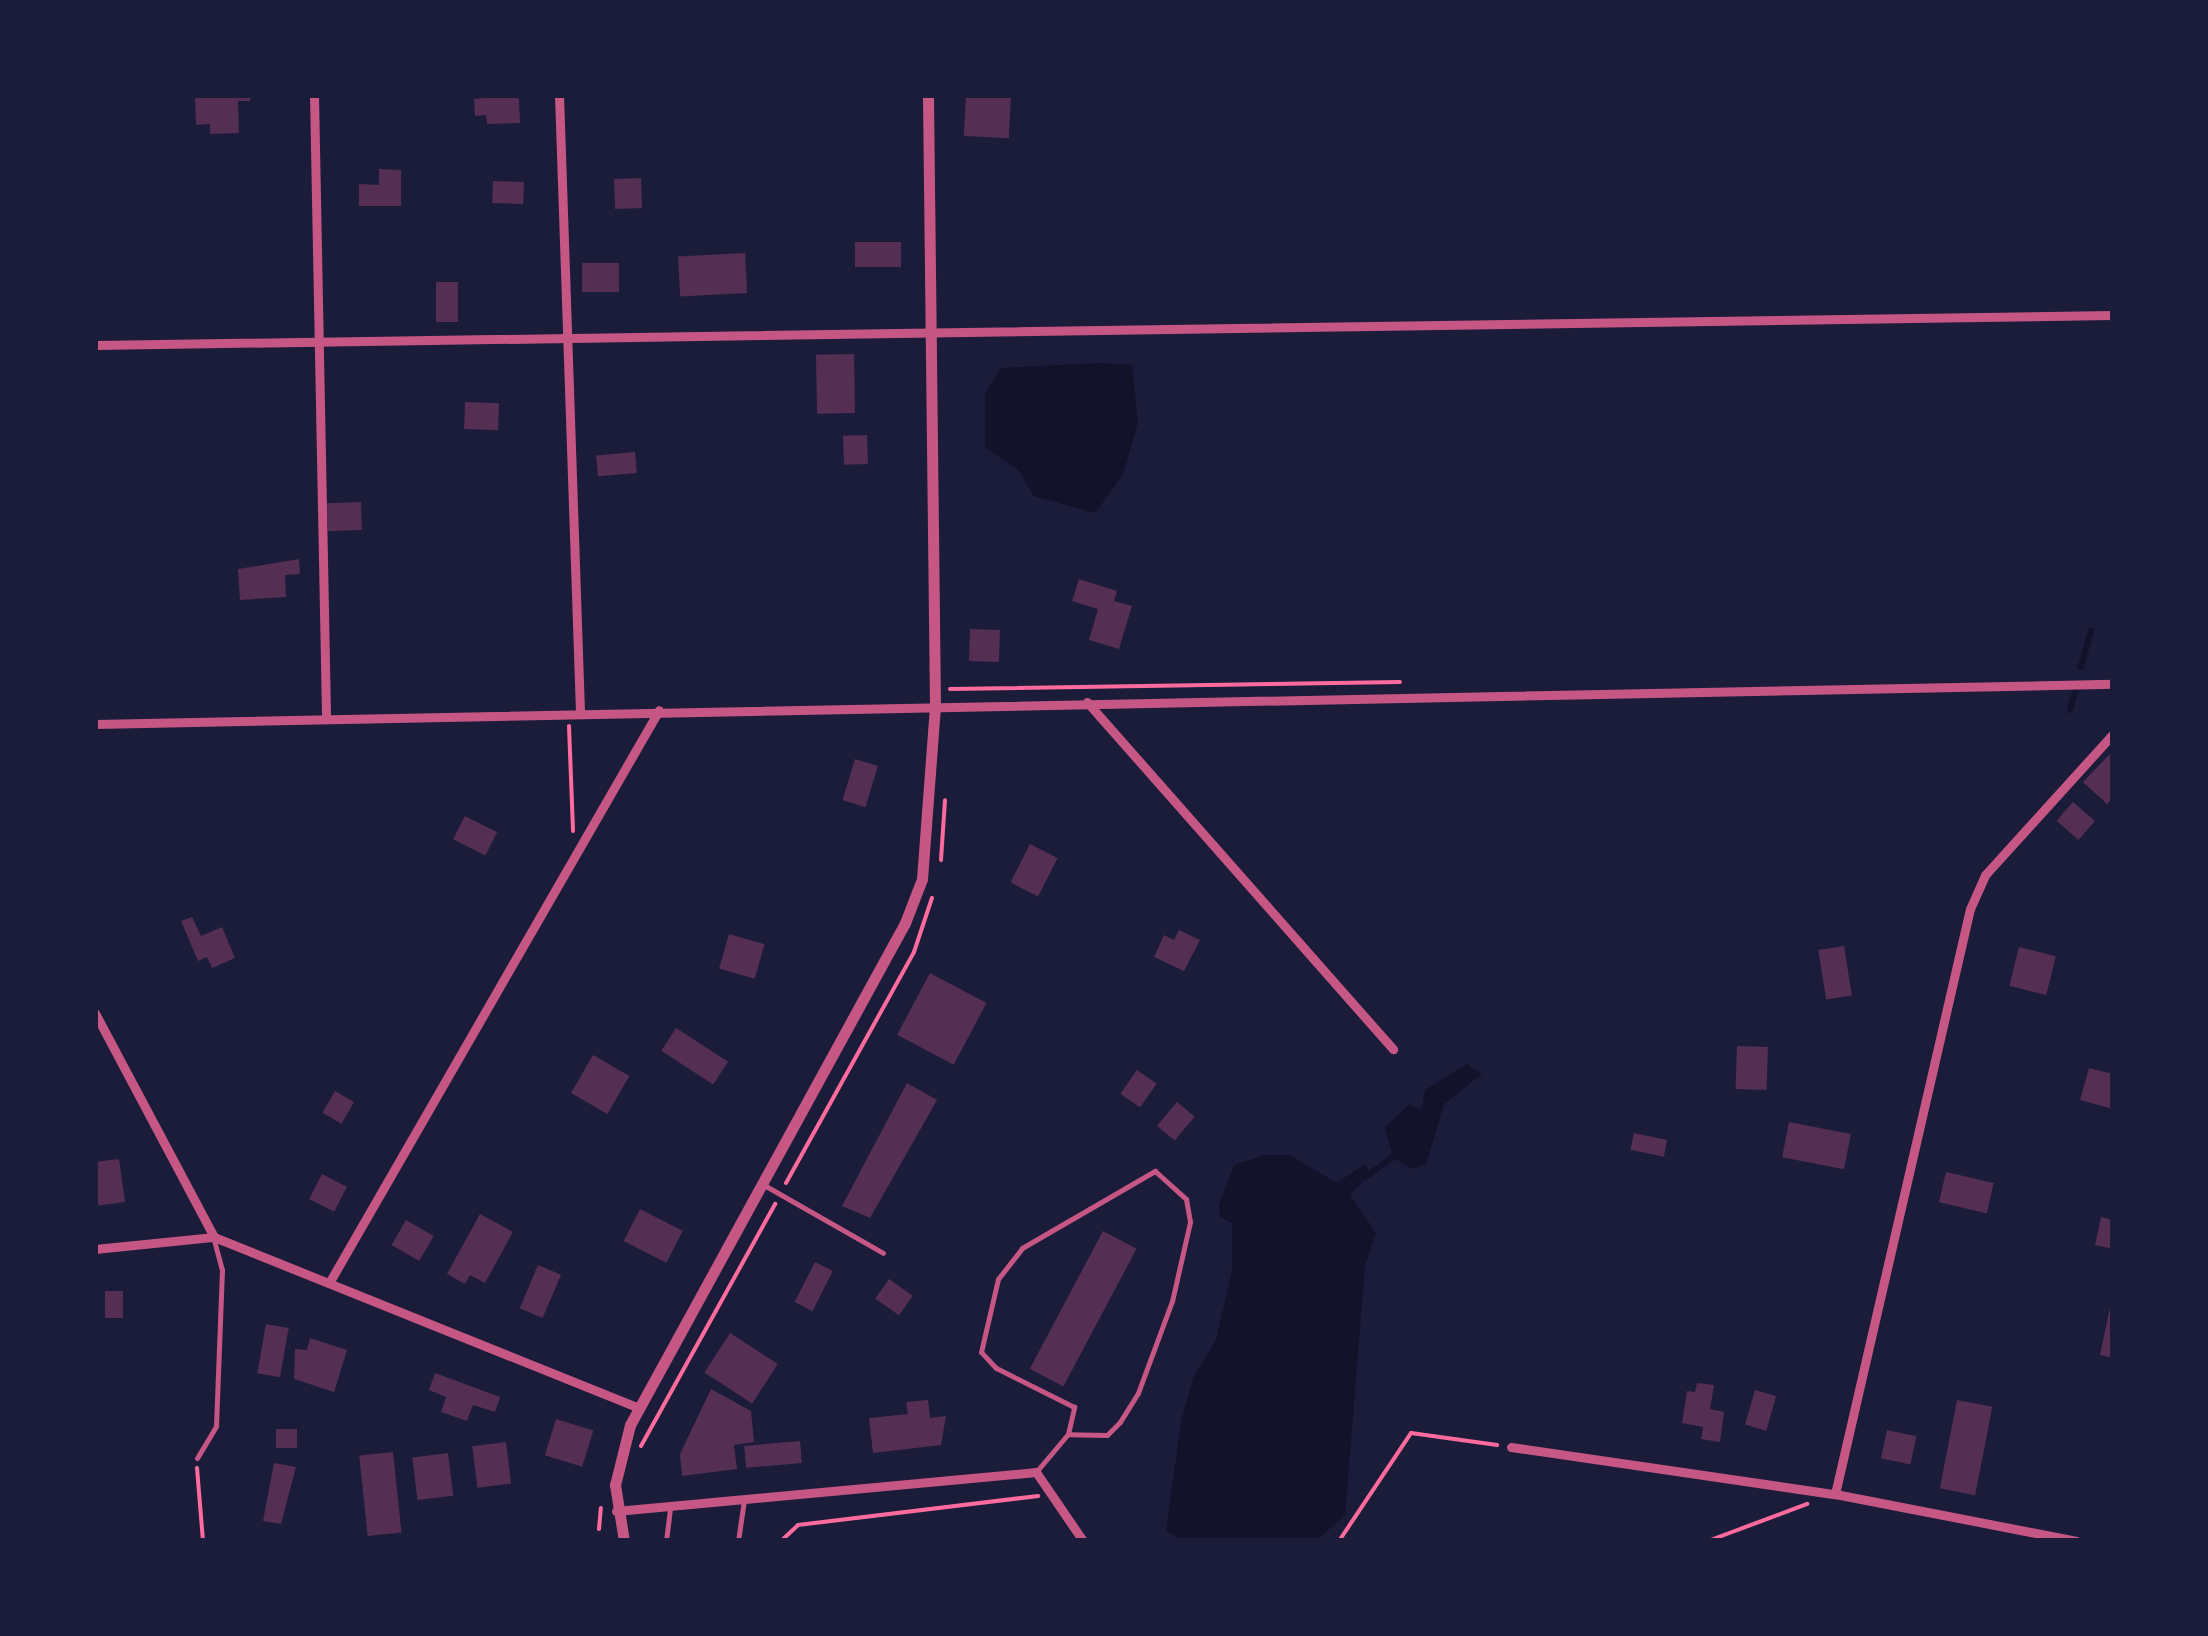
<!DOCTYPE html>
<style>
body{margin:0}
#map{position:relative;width:2208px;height:1636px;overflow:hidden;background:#1b1b3a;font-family:"Open Sans",sans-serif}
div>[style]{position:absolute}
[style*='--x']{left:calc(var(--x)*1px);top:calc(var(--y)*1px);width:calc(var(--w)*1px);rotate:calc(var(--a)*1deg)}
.water>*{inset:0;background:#12122b}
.stream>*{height:6px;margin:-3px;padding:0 3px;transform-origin:3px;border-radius:3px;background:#12122b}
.building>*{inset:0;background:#542f53;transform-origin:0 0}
.path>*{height:4px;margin:-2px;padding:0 2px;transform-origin:2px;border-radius:2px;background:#ff6b9d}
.service>*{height:5px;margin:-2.5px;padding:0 2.5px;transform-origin:2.5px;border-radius:2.5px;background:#c65784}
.minor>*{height:9px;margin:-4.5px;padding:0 4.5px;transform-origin:4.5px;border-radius:4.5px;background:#c65784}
.tertiary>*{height:11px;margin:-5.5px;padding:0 5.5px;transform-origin:5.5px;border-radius:5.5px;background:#c65784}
span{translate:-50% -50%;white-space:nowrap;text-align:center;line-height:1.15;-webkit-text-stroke:8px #1b1b3a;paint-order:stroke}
.frame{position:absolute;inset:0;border:98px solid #1b1b3a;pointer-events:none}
</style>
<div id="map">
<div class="water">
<div style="clip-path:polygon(1100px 363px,1132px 365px,1138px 422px,1123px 475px,1095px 513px,1034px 496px,1018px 470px,985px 447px,985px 394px,1001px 368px)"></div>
<div style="clip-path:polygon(1467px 1064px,1482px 1074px,1444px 1104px,1426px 1164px,1411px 1169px,1393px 1157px,1385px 1127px,1409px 1105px,1421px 1110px,1425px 1090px)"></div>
<div style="clip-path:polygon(1265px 1155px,1289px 1155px,1337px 1183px,1364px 1165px,1371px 1173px,1350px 1195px,1376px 1233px,1365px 1266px,1345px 1515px,1316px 1541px,1185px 1541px,1166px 1531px,1181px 1422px,1193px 1378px,1216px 1340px,1232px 1270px,1232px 1223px,1220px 1217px,1219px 1205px,1234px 1165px)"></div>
</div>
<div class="stream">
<div style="--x:2081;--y:667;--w:38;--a:-75"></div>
<div style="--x:2070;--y:710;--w:22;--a:-74"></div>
<div style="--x:1366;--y:1177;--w:34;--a:-37"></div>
</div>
<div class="building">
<div style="clip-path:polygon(195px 95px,250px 95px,250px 101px,238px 101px,239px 133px,210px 134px,210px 124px,196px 125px)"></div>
<div style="clip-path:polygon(510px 95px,519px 99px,520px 123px,487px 124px,486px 115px,475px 116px,474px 99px)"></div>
<div style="left:966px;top:95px;width:45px;height:41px;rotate:3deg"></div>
<div style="clip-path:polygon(379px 169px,401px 170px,401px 206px,359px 206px,359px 184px,379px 185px)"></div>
<div style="left:641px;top:178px;width:30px;height:27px;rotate:88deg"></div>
<div style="left:493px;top:181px;width:31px;height:22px;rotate:2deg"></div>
<div style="left:901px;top:242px;width:25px;height:46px;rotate:90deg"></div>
<div style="left:745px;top:253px;width:40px;height:67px;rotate:87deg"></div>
<div style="left:619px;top:263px;width:29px;height:37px;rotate:90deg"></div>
<div style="left:436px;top:282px;width:22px;height:40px"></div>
<div style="left:854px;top:354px;width:59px;height:38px;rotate:89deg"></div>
<div style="left:465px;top:402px;width:34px;height:27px;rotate:2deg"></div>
<div style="left:867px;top:435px;width:29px;height:24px;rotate:88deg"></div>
<div style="left:635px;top:452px;width:21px;height:39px;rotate:85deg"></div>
<div style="left:361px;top:502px;width:28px;height:34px;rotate:88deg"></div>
<div style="clip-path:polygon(299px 559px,300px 574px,285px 575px,286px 597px,240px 600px,238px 569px)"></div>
<div style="clip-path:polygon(1079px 579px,1117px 591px,1114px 601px,1132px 606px,1119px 649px,1089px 640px,1098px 609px,1072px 601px)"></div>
<div style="left:970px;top:629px;width:30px;height:32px;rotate:2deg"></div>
<div style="clip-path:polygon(2110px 754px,2113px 798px,2107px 804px,2083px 782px)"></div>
<div style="left:855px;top:759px;width:24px;height:43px;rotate:17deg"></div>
<div style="left:2073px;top:802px;width:29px;height:25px;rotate:41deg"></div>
<div style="left:465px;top:816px;width:36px;height:26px;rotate:27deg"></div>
<div style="left:1030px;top:844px;width:31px;height:43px;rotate:27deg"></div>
<div style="clip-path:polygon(192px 917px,201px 936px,222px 927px,235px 958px,212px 968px,207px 957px,198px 961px,181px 921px)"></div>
<div style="clip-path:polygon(1179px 930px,1200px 940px,1184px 971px,1154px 957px,1164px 935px,1174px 940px)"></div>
<div style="left:729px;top:934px;width:37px;height:36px;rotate:16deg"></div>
<div style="left:1844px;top:946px;width:50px;height:26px;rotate:81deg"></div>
<div style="left:2019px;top:947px;width:38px;height:40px;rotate:14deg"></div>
<div style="left:930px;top:973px;width:64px;height:70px;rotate:28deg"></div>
<div style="left:676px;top:1028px;width:62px;height:27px;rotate:33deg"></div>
<div style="left:1737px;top:1046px;width:31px;height:43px;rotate:2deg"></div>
<div style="left:593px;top:1055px;width:42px;height:44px;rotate:30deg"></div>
<div style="clip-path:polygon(2089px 1068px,2113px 1074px,2113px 1109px,2080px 1100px)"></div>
<div style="left:1137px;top:1070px;width:24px;height:29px;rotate:35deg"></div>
<div style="clip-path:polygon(907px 1083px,937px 1100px,870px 1218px,842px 1206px)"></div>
<div style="left:335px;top:1091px;width:22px;height:25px;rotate:30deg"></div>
<div style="left:1177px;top:1102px;width:23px;height:31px;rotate:40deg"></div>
<div style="left:1789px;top:1122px;width:63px;height:36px;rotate:11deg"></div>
<div style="left:1634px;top:1133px;width:34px;height:17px;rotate:12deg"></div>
<div style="clip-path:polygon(119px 1159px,125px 1202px,95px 1206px,95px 1162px)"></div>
<div style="left:1946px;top:1172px;width:49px;height:31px;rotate:13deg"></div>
<div style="left:322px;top:1174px;width:28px;height:28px;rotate:27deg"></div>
<div style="left:640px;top:1209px;width:48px;height:36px;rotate:27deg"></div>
<div style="clip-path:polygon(480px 1214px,513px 1232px,485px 1283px,470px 1275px,465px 1284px,447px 1274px)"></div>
<div style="clip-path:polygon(2101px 1217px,2113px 1220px,2113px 1249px,2095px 1245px)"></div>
<div style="left:406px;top:1220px;width:32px;height:29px;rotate:30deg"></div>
<div style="left:1103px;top:1231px;width:38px;height:156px;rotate:28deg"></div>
<div style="left:815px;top:1262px;width:20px;height:45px;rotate:27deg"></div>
<div style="left:538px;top:1265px;width:25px;height:47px;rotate:23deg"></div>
<div style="left:889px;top:1279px;width:29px;height:24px;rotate:35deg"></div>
<div style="left:123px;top:1291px;width:27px;height:18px;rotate:90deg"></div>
<div style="clip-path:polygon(2111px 1303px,2113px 1304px,2113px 1358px,2100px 1355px)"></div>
<div style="left:266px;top:1324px;width:23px;height:50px;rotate:10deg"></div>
<div style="left:730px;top:1333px;width:57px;height:47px;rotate:33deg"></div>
<div style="clip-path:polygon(310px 1338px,347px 1350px,334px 1392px,294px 1379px,295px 1349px,307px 1350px)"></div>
<div style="clip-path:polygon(435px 1373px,500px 1397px,495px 1412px,473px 1405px,467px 1421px,441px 1412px,446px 1397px,429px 1390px)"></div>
<div style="clip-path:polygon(1697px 1383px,1714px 1385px,1710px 1409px,1724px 1412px,1720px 1442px,1701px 1439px,1703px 1427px,1682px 1423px,1687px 1391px,1695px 1392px)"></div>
<div style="clip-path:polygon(711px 1389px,751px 1411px,754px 1442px,734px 1445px,737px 1469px,682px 1476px,680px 1454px)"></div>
<div style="left:1755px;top:1390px;width:22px;height:36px;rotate:16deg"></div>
<div style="clip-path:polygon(928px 1400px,930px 1418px,946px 1416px,941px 1445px,873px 1453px,869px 1418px,908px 1414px,906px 1402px)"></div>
<div style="left:1957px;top:1400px;width:36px;height:90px;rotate:11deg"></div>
<div style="left:556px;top:1419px;width:39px;height:38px;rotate:17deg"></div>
<div style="left:276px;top:1429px;width:21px;height:19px"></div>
<div style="left:1887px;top:1430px;width:30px;height:29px;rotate:12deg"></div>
<div style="left:800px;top:1441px;width:22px;height:56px;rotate:85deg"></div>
<div style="left:506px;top:1442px;width:42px;height:34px;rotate:83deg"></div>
<div style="left:393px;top:1452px;width:81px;height:34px;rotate:84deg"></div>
<div style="left:448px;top:1453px;width:43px;height:36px;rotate:83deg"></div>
<div style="clip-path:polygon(274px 1463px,296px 1467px,281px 1524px,263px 1521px)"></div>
</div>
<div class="path">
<div style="--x:950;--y:689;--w:450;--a:-0.9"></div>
<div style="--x:569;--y:726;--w:105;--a:87.8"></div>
<div style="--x:941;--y:860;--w:60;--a:-86.2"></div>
<div style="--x:786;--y:1183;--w:264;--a:-61"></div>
<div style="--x:914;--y:952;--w:57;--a:-71.6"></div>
<div style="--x:641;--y:1446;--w:277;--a:-61"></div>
<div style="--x:197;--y:1468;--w:73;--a:85.3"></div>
<div style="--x:599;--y:1529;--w:21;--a:-85"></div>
<div style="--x:781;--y:1541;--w:23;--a:-43"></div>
<div style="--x:798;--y:1525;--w:242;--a:-6.9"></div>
<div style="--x:1339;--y:1541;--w:130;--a:-56.3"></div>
<div style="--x:1411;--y:1433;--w:87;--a:7.9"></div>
<div style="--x:1708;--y:1541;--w:106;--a:-20.5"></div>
</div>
<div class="service">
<div style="--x:764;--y:1185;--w:137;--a:29.7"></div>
<div style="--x:197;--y:1458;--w:37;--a:-59"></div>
<div style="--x:216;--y:1426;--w:156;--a:-87.8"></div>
<div style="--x:222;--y:1270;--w:31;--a:-105"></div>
<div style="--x:1036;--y:1472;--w:50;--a:-49.9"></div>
<div style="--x:1068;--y:1434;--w:28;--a:-77"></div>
<div style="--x:1074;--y:1407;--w:87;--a:-153.4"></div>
<div style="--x:996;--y:1368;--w:22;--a:-133"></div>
<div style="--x:981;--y:1352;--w:75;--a:-76.9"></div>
<div style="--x:998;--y:1279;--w:39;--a:-52"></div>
<div style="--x:1022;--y:1248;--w:154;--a:-30.1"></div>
<div style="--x:1155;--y:1171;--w:42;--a:42.1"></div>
<div style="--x:1186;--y:1199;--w:23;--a:80"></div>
<div style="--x:1190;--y:1222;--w:81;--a:102.8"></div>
<div style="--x:1172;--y:1301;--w:98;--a:110.3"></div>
<div style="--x:1138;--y:1393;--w:34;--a:122"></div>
<div style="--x:1120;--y:1422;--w:18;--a:135"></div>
<div style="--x:1107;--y:1435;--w:39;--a:-179"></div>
<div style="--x:666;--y:1541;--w:34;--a:-83"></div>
<div style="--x:738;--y:1541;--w:41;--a:-81.7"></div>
</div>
<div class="minor">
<div style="--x:314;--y:95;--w:621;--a:88.89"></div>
<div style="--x:559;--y:95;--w:616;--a:88.05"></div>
<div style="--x:95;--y:345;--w:2018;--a:-0.85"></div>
<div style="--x:1087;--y:702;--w:463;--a:48.6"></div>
<div style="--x:95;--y:724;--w:2018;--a:-1.14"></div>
<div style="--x:95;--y:1013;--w:254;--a:62"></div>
<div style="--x:214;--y:1237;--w:458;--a:21.9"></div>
<div style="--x:95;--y:1249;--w:120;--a:-5.8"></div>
<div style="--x:329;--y:1283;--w:661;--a:-60.06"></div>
<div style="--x:1511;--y:1447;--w:327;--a:8.3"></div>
<div style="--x:1835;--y:1494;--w:246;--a:11"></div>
<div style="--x:1835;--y:1494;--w:600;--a:-77.01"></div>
<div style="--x:1970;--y:909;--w:37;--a:-66"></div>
<div style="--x:1985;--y:875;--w:190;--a:-47.8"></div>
<div style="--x:616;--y:1511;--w:422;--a:-5.3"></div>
<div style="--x:1036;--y:1472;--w:83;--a:55.7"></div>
</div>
<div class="tertiary">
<div style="--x:624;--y:1541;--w:57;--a:-99.1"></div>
<div style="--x:615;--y:1485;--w:62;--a:-76"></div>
<div style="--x:630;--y:1425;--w:572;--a:-61.29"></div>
<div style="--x:905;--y:923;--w:47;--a:-68.9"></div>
<div style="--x:922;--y:879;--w:174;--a:-85.7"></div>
<div style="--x:935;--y:705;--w:610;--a:-90.66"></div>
</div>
<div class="frame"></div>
</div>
